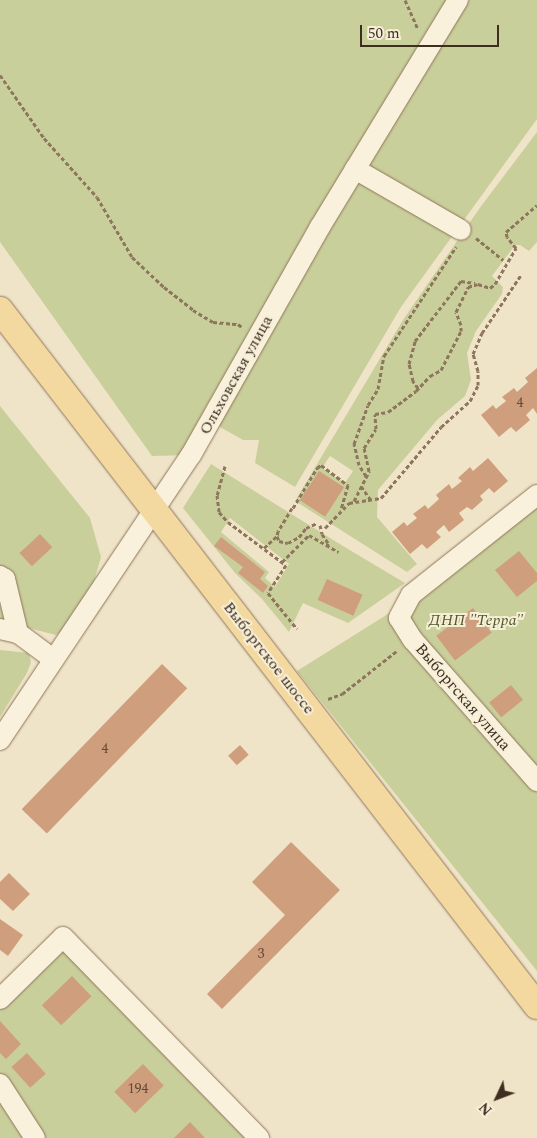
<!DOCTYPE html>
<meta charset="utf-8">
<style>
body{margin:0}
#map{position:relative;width:537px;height:1138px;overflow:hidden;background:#f0e4c8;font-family:Spectral,serif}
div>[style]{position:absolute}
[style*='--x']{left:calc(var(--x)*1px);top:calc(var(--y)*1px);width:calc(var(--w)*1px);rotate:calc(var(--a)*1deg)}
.green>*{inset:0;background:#c9cf9b}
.building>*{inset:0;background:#cf9f7d;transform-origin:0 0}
.path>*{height:3px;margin-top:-1.5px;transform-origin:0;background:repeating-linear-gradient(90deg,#8d765c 0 4px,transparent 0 6.5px)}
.roads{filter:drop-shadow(0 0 1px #8d765c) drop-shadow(0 0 1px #8d765c)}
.minor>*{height:20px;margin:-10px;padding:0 10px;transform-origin:10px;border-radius:10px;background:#faf1dc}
.major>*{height:26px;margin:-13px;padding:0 13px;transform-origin:13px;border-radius:13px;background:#f3d9a0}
span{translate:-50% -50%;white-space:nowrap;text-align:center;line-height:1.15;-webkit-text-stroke:4px #f7eed8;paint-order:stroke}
.number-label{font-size:14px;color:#624a37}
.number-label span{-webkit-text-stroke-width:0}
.street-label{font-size:16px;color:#3d2e20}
.park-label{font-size:16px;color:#4d5a26;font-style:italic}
.north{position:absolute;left:472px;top:1073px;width:50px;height:50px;-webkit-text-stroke:4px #f7eed8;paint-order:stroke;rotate:227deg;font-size:14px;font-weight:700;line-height:20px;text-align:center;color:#3d2e20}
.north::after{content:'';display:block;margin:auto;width:18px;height:22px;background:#3d2e20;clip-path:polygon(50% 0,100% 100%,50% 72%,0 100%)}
.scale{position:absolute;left:360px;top:25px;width:139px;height:22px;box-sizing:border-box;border:2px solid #3d2e20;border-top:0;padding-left:6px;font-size:15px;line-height:18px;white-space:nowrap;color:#3d2e20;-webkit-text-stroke:4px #f7eed8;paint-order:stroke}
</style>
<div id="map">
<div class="green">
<div style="clip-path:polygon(0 0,537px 0,537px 119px,401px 307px,295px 487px,255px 463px,259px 440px,243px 440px,211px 422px,191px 455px,152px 456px,0 242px)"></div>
<div style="clip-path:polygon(evenodd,537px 132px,537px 242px,529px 251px,520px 245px,515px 245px,492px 276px,503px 287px,502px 294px,476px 331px,467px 353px,471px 380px,465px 396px,437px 420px,378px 490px,377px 517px,417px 564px,407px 572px,295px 501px,403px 320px,479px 209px,537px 132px,330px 456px,353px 471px,345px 483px,322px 468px,330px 456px)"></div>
<div style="clip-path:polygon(0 406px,90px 518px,101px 557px,91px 592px,67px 628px,56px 635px,9px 623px,0 623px)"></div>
<div style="clip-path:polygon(evenodd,211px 464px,338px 543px,405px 583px,348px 623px,303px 603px,289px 632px,262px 599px,235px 573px,183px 508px,211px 464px,230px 518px,289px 564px,275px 587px,265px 578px,269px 572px,221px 532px,230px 518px)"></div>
<div style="clip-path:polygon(537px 495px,537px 971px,297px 671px,407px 602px)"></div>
<div style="clip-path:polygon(0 650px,29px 653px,31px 662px,27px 673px,0 717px)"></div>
<div style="clip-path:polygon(63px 937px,263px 1138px,0 1138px,0 1010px,12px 985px)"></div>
</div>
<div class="building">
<div style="clip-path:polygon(537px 368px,537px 414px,533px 408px,526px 415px,530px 420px,516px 432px,511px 427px,499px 437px,481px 415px,493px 405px,496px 409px,506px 401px,502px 397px,514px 388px,517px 392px,528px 382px,525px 378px)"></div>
<div style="clip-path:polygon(488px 458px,508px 481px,494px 493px,489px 488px,480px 496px,483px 500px,472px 510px,467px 507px,459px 513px,464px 520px,449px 532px,444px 525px,436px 532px,441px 537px,427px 549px,422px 544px,410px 554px,392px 532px,404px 522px,407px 526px,417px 518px,413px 514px,425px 505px,428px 509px,439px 499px,436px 495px,449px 484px,452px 489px,462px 481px,458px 478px,470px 467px,473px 471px)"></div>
<div style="left:319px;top:471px;width:30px;height:35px;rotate:33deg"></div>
<div style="left:40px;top:534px;width:18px;height:28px;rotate:47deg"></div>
<div style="clip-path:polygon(221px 537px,265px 572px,260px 579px,268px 586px,263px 593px,238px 573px,243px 567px,214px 546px)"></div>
<div style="clip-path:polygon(519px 551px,537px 573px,537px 581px,517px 597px,495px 570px)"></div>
<div style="left:327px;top:579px;width:39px;height:23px;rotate:24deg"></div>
<div style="left:473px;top:608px;width:31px;height:46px;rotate:53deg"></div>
<div style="left:162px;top:664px;width:35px;height:202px;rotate:44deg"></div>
<div style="left:511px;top:685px;width:19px;height:28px;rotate:51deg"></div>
<div style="left:240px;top:745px;width:13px;height:16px;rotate:48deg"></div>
<div style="clip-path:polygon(291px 842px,340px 890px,222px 1009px,207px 994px,285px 915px,252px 882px)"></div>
<div style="clip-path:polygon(9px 873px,30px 894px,13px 911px,0 899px,0 882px)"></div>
<div style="clip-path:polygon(0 919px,23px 935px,8px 956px,0 950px)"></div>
<div style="left:72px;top:976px;width:28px;height:42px;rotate:46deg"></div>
<div style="clip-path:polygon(0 1021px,21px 1044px,6px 1059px,0 1053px)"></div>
<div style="left:27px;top:1053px;width:28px;height:21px;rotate:48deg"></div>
<div style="left:143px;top:1064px;width:30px;height:40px;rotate:46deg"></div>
<div style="clip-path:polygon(190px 1122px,205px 1138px,174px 1138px)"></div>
</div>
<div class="path">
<div style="--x:405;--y:0;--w:32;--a:66"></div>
<div style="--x:0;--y:75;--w:77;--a:55.1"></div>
<div style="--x:44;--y:138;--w:79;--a:48.1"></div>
<div style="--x:97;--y:197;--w:69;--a:59.7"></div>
<div style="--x:132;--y:257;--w:44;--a:43.2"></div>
<div style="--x:164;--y:287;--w:37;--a:38"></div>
<div style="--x:193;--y:310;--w:23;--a:31"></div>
<div style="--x:213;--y:322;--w:25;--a:5"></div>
<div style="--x:238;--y:324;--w:6;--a:39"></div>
<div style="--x:476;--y:238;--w:35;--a:39"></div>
<div style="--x:418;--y:388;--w:9;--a:-126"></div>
<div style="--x:413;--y:381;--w:17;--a:-103"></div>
<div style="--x:409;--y:364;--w:24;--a:-75"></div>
<div style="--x:415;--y:341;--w:76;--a:-52.5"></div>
<div style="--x:461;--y:281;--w:14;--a:8"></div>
<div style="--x:225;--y:466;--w:30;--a:105"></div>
<div style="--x:217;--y:495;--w:17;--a:83"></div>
<div style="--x:219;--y:512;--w:13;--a:48"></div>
<div style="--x:228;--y:522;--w:72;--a:36.6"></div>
<div style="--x:286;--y:565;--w:33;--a:123"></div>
<div style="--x:268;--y:593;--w:46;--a:51.1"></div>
<div style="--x:366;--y:476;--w:13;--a:-122"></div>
<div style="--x:359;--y:465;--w:22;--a:-103"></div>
<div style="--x:354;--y:444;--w:41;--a:-70.3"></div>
<div style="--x:368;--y:405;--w:19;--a:-58"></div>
<div style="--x:378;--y:389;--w:34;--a:-80"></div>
<div style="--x:384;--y:356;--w:131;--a:-56.6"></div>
<div style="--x:361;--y:486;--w:16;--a:55"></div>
<div style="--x:354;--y:501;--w:34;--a:-63"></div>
<div style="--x:369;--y:471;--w:24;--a:-102"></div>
<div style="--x:364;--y:448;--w:22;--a:-58"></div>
<div style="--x:376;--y:429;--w:15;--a:-94"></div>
<div style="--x:375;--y:414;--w:13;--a:-9"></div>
<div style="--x:388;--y:412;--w:35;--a:-37"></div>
<div style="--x:416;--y:391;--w:21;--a:-47"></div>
<div style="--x:430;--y:376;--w:13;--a:-29"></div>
<div style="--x:441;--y:370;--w:44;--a:-62.9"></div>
<div style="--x:461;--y:331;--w:6;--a:-90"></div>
<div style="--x:461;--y:325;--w:14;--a:-111"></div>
<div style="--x:456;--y:312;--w:28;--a:-64"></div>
<div style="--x:468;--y:287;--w:10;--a:-17"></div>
<div style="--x:478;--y:284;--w:13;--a:18"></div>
<div style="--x:490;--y:288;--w:6;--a:-39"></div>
<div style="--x:495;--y:284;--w:42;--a:-59.7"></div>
<div style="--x:516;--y:248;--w:14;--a:-129"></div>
<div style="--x:507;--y:237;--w:5;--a:-101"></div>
<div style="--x:506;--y:232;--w:41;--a:-41.1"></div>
<div style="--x:292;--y:508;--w:27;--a:121"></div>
<div style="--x:278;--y:531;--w:5;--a:101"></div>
<div style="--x:277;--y:536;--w:5;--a:68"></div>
<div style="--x:279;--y:541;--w:9;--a:13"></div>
<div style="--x:288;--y:543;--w:13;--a:-29"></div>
<div style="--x:299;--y:537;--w:11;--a:-52"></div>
<div style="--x:306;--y:528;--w:12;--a:-24"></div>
<div style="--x:293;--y:508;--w:47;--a:-59"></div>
<div style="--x:317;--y:468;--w:5;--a:-37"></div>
<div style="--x:321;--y:465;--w:34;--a:37"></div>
<div style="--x:348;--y:485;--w:26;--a:106"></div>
<div style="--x:320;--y:525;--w:9;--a:77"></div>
<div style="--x:322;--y:534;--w:11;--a:56"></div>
<div style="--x:328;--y:543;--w:3;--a:108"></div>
<div style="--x:325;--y:528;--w:35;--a:-46"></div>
<div style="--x:349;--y:503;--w:32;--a:-9"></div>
<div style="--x:381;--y:498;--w:93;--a:-49.8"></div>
<div style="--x:441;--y:427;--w:39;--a:-42"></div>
<div style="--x:470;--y:401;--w:18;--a:-63"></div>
<div style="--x:478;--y:385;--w:14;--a:-90"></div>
<div style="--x:478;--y:371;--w:18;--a:-106"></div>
<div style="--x:473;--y:354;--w:23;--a:-67"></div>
<div style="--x:482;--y:333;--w:70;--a:-56.1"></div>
<div style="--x:264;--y:548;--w:18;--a:-43"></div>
<div style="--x:282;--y:562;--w:38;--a:-45"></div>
<div style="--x:309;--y:535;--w:34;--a:30"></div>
<div style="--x:328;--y:699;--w:15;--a:-20"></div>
<div style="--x:342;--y:694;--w:71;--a:-38.2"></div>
</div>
<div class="roads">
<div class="minor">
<div style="--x:355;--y:169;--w:122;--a:29.9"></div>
<div style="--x:537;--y:495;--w:161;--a:141.6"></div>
<div style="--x:411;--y:595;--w:26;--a:118"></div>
<div style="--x:399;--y:618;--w:26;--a:58"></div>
<div style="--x:413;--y:640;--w:188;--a:48.7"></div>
<div style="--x:0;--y:576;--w:6;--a:31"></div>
<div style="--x:5;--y:579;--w:56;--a:76.5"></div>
<div style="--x:0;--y:629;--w:18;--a:13"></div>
<div style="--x:18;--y:633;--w:44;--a:36.6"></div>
<div style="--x:0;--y:740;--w:343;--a:-56.2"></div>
<div style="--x:191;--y:455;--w:262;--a:-60.5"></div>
<div style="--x:320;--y:227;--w:266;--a:-58.7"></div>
<div style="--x:0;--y:999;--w:88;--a:-44.5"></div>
<div style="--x:63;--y:937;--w:281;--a:45.7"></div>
<div style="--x:0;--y:1084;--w:64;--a:57.1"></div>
</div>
<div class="major">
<div style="--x:0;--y:310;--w:879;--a:52.35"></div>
</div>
</div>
<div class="number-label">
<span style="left:520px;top:403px">4</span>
<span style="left:105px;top:749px">4</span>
<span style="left:261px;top:954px">3</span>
<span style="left:138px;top:1089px">194</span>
</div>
<div class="street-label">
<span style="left:236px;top:375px;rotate:-61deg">Ольховская улица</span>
<span style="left:269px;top:658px;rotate:52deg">Выборгское шоссе</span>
<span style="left:463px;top:697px;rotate:49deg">Выборгская улица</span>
</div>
<div class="park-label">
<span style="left:476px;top:620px">ДНП "Терра"</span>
</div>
<div class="north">N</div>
<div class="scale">50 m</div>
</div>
